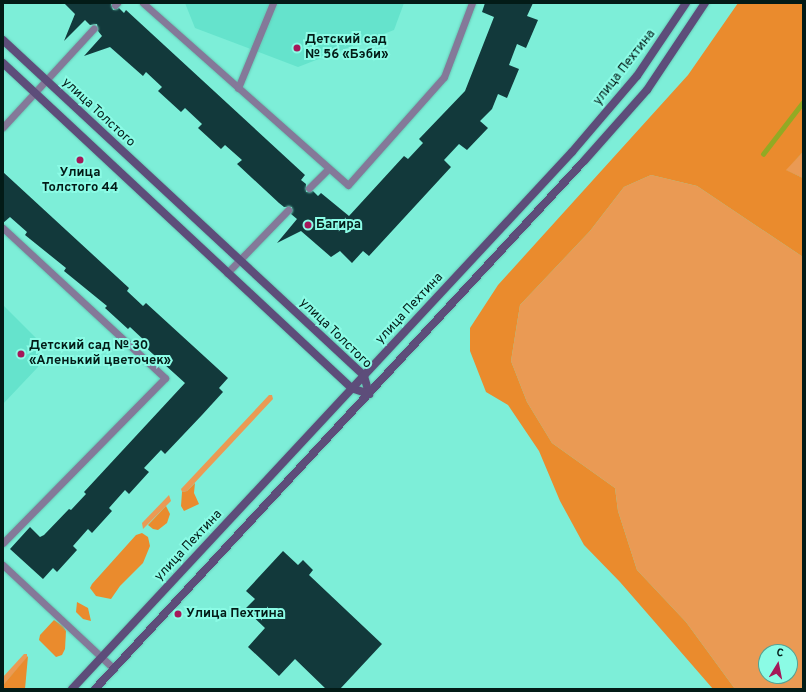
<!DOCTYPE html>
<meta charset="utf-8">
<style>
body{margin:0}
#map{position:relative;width:806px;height:692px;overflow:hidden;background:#7deed8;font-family:Overpass,sans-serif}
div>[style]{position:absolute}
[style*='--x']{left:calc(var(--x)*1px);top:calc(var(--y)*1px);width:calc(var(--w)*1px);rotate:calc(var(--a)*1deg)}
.built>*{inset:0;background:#65e3cc}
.green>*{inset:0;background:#ea9a54}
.forest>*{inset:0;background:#ea8b2d}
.stream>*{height:4.5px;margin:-2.25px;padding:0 2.25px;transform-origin:2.25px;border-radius:2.25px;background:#92aa24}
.building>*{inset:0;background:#12393b}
.roads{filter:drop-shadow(0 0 1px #67c8b5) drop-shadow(0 0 1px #67c8b5)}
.lane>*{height:7px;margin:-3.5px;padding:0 3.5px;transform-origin:3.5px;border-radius:3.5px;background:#847999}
.secondary>*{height:8px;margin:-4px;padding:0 4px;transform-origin:4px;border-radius:4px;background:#5d4d7a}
.dots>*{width:11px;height:11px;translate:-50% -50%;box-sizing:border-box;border:2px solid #8bfbe5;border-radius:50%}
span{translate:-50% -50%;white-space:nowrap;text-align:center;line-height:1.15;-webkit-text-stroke:4px #8bfbe5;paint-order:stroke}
.poi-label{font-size:13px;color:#031b17;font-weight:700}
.left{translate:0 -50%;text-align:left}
.street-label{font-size:13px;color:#031b17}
.frame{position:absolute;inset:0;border:4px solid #031b17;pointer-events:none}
.north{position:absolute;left:758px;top:644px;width:40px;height:40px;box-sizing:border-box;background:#8bfbe5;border:1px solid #55a193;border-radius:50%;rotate:10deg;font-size:11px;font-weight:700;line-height:16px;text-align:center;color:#031b17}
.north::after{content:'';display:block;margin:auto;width:14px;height:18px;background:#a51759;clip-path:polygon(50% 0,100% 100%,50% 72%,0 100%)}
</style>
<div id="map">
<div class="built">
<div style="clip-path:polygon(185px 3px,404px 3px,394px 30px,298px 67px,195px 28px)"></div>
<div style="clip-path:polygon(3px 305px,40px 342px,38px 367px,3px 404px)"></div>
</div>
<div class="green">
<div style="clip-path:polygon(803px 152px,803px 178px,785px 170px)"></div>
<div style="clip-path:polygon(evenodd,651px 175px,697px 186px,803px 257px,803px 689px,735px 689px,686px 622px,637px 570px,618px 511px,615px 488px,552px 443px,527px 402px,511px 361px,520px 305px,590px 231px,624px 187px,651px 175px,766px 652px,790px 652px,790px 676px,766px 676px,766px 652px)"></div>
<div style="clip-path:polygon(269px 395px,272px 395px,273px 399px,187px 491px,182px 492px,181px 489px)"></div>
<div style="clip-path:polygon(169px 495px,171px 501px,143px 529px,142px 523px)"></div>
<div style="clip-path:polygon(24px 654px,27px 654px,27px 658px,3px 685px,3px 677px)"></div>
</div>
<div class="forest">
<div style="clip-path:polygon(738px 3px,803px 3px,803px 152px,786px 170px,803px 178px,803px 257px,697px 186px,651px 175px,624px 187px,590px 231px,520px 305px,511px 361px,527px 402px,552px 443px,615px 488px,618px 511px,637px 570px,686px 622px,735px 689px,713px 689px,620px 582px,584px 545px,560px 501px,539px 451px,508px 405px,486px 392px,470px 351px,470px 328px,498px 285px,688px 75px)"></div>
<div style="clip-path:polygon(195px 483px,194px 493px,199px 504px,184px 511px,181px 506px,182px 492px,187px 491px)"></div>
<div style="clip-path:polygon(166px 506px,170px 514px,167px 523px,158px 530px,153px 529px,148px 525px)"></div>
<div style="clip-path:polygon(142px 533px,148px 537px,150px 546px,143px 563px,120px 586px,111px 599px,96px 596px,90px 588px,92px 584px,136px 535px)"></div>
<div style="clip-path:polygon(77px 602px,88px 608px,91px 621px,83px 619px,76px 612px)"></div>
<div style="clip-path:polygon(54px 620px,63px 626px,66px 631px,65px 649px,62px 655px,56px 657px,39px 640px,40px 635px)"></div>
<div style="clip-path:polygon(28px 656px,25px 689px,3px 689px,3px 685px)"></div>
</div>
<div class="stream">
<div style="--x:763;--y:154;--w:66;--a:-52.4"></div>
</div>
<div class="building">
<div style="clip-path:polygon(64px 3px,111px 3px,113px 10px,119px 8px,124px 13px,126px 10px,305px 175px,301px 180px,306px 184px,306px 192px,313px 191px,318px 196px,321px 193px,349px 216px,404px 156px,408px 159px,423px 143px,419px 139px,465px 91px,494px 17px,482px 12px,485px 3px,533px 3px,527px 16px,538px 20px,526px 48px,517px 44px,509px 65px,519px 69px,507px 98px,498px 94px,492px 109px,480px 121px,488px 128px,467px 150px,459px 144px,444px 160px,451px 167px,369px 256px,363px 251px,352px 263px,340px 251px,331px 257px,301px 231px,277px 243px,297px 219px,291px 214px,292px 207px,284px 207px,279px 203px,237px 164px,242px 160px,225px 145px,221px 149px,198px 128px,202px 124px,185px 108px,181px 112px,158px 91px,162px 87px,146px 72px,143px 76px,110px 47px,84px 56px,102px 36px,98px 31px,97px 24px,90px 25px,85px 20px,64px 41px,75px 14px)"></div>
<div style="clip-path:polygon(3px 172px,129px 288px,127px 291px,143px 306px,146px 303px,228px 378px,219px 388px,223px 392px,202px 415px,165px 454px,161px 450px,144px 468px,149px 472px,129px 494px,125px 490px,109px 508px,112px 511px,92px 533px,88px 529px,73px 546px,77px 550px,57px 572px,53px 568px,43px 579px,10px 549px,30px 527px,40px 537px,44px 535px,69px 509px,71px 510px,86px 494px,84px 492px,185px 383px,143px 345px,146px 342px,130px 327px,128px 329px,105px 308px,107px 306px,64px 271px,66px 268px,25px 235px,27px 232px,10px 217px,3px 223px)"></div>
<div style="clip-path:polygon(283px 551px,298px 565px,303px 560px,313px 570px,309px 575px,382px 644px,340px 689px,326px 689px,295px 659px,279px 676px,248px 647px,265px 628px,245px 609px,255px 599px,246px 591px)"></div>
</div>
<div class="roads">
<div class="lane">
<div style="--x:143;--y:3;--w:274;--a:41.6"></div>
<div style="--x:348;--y:185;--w:144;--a:-48.4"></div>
<div style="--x:444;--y:77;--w:79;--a:-69.3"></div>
<div style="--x:115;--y:5;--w:3;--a:-45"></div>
<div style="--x:238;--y:88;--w:92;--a:-67.6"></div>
<div style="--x:3;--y:127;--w:134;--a:-47.4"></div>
<div style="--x:309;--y:188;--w:27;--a:-45"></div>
<div style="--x:3;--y:228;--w:221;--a:42.8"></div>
<div style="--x:165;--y:378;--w:231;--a:134.5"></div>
<div style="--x:227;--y:273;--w:88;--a:-45.9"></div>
<div style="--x:3;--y:565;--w:152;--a:43.1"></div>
</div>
<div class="secondary">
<div style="--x:3;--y:40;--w:493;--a:42.9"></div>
<div style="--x:364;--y:376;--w:19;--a:74"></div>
<div style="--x:3;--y:63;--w:476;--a:43"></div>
<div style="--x:351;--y:388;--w:19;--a:18"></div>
<div style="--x:72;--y:689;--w:734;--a:-47.04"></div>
<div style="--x:572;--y:152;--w:100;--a:-49.5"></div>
<div style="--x:637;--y:76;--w:88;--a:-56.1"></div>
<div style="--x:95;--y:689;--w:720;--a:-47.2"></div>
<div style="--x:584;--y:161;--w:95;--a:-48.4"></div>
<div style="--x:647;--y:90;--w:105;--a:-56.3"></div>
</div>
</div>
<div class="dots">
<div style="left:297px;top:48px;background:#a51759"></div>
<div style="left:80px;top:160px;background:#a51759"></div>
<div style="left:308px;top:225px;background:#a51759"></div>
<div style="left:21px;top:354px;background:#a51759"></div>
<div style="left:178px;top:614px;background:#a51759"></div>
</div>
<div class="poi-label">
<span class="left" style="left:305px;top:48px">Детский сад<br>№ 56 «Бэби»</span>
<span style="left:80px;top:181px">Улица<br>Толстого 44</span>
<span class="left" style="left:316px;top:225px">Багира</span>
<span class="left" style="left:29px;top:354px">Детский сад № 30<br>«Аленький цветочек»</span>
<span class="left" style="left:186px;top:614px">Улица Пехтина</span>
</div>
<div class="street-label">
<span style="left:625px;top:68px;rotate:-52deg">улица Пехтина</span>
<span style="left:98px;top:113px;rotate:43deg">улица Толстого</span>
<span style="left:410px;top:309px;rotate:-47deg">улица Пехтина</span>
<span style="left:335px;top:334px;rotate:44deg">улица Толстого</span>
<span style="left:189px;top:546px;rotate:-47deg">улица Пехтина</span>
</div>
<div class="frame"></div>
<div class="north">С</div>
</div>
